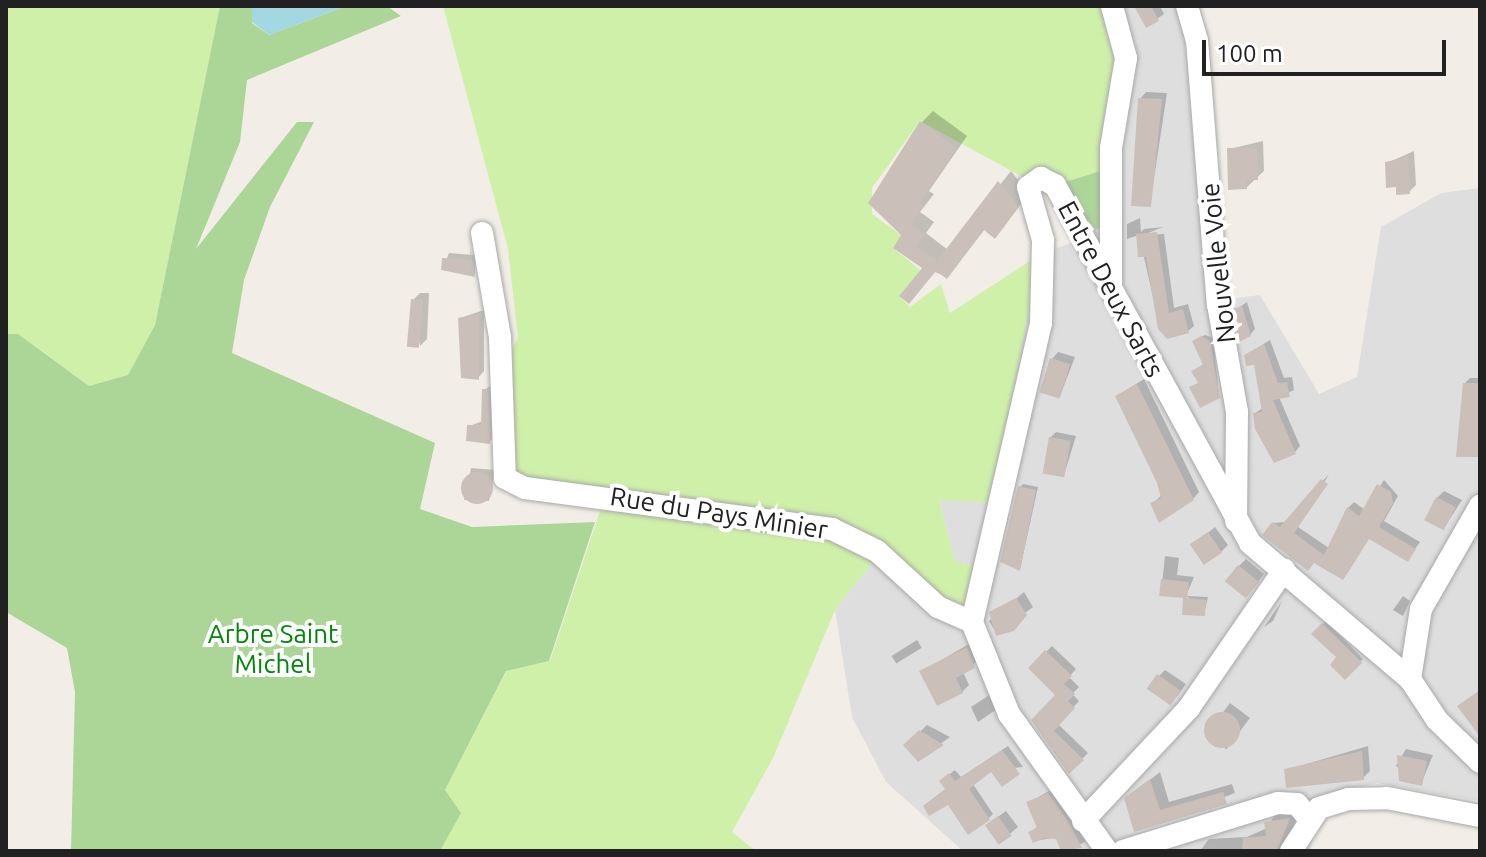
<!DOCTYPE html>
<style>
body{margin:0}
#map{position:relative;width:1486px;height:857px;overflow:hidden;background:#f2eee7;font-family:Ubuntu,sans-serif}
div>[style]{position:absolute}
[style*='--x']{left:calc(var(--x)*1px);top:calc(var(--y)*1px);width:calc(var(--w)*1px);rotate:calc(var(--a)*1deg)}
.residential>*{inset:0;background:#dfdede}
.grass>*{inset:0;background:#cff0a9}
.forest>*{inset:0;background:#acd598}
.water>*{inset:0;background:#a3d8e3}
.shadow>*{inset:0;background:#0003;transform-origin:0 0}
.building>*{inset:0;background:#cac0b9;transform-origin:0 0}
.round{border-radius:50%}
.roads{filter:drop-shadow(0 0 2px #a8a8a8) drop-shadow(0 0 2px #a8a8a8)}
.minor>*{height:22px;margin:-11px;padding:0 11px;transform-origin:11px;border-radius:11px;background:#fff}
span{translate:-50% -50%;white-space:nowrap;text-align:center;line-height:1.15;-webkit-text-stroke:8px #fff;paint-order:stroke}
.street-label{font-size:26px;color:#212121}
.park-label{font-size:26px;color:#028608}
.frame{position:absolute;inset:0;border:8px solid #212121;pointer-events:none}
.scale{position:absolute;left:1202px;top:40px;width:244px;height:36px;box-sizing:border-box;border:4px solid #212121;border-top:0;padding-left:10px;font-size:24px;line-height:28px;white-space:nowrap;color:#212121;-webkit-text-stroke:6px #fff;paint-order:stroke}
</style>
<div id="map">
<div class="residential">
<div style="clip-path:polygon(1112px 6px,1192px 6px,1222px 300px,1260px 295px,1319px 394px,1357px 377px,1381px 227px,1441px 193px,1480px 188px,1480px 801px,1377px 783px,1323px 794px,1310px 851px,963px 851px,886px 782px,852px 717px,835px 610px,881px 552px,955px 562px,939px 499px,1039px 255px,1084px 238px)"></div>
</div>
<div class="grass">
<div style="clip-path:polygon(6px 6px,220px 6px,155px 325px,128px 375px,89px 386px,18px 334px,6px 334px)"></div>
<div style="clip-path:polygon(443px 6px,1112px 6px,1118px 20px,1111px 168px,1055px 185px,1030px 181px,920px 121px,872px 188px,872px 214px,901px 235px,893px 248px,920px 270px,899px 296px,910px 307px,941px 284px,950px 313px,1039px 255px,992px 503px,939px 500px,955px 561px,977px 567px,971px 609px,959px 614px,881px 552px,835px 610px,773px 758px,732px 832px,756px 851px,440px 851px,460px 813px,445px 790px,507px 670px,550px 661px,605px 496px,514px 484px,501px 368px,518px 338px,508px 249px)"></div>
</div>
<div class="forest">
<div style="clip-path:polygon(220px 6px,252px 6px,252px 23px,269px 35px,346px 6px,387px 6px,401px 16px,247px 80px,240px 142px,196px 249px,297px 122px,314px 122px,270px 207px,244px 280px,232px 353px,435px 443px,420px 509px,472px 527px,595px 522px,549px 661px,506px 671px,445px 790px,461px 813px,440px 851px,71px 851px,75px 692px,67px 648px,6px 612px,6px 334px,18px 334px,89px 386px,128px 375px,155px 325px)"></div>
<div style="clip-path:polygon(1111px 168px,1111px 220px,1084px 238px,1055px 185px)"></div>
</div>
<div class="water">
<div style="clip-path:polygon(252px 6px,346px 6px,269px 35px,252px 22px)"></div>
</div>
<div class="shadow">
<div style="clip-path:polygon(1136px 6px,1160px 6px,1164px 14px,1147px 26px)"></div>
<div style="clip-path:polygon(1146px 92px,1167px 93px,1150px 205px,1140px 99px)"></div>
<div style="clip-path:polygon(933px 111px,967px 136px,929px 191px,934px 194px,920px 212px,934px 222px,926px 233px,948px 250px,1011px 171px,1029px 194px,995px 236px,985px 229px,947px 277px,925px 268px,904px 235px,922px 122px)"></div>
<div style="clip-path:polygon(1263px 141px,1264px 171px,1246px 188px,1229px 149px)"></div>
<div style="clip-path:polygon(1414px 151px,1416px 185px,1409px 192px,1387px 163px)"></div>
<div style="clip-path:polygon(1140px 218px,1141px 232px,1144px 229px,1163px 227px,1143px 235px,1164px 234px,1174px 308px,1188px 304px,1194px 326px,1188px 331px,1160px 328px,1139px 235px,1127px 239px,1127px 224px)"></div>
<div style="clip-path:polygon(476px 243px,475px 274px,443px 268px,449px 253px,473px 255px)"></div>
<div style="clip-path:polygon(420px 293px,429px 293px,427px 339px,420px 346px,413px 300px)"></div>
<div style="clip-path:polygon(1247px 302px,1255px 329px,1250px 335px,1235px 310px)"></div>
<div style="clip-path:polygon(484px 310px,484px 371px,478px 378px,460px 318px)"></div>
<div style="clip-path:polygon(1205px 335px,1213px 338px,1219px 396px,1200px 382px,1197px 368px,1204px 364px,1197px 339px)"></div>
<div style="clip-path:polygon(1270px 340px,1284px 378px,1292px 377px,1294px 390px,1279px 397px,1300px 446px,1295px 452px,1255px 413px,1263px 408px,1256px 362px,1246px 355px)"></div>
<div style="clip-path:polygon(1058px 352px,1075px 357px,1060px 396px,1052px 359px)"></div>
<div style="clip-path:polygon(1470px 378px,1480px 378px,1480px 455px,1464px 384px)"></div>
<div style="clip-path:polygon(1144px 379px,1199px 492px,1193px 499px,1152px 504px,1162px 495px,1159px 483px,1117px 396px)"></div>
<div style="clip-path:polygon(492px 385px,494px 437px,489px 442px,469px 426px,483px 421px,484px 390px)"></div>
<div style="clip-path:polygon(1056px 432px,1076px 436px,1064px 475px,1050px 438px)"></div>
<div style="clip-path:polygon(471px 468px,495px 470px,489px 501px,464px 500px)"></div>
<div style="clip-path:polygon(1329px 474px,1298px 527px,1329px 548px,1348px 508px,1354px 502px,1365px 510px,1384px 480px,1398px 496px,1384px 521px,1420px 542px,1407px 560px,1370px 537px,1348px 572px,1273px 523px,1286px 522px)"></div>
<div style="clip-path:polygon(1023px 484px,1038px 487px,1020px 569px,1020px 487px)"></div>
<div style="clip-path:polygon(1444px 491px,1462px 500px,1444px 528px,1437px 498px)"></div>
<div style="clip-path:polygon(1215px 527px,1228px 545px,1221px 552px,1193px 545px)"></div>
<div style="clip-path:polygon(1165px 556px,1179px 558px,1177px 575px,1194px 577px,1186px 596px,1208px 597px,1204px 614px,1188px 597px,1161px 594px)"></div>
<div style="clip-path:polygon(1246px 559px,1264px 574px,1247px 596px,1239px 566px)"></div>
<div style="clip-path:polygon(1024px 592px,1033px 607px,997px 634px,989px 621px)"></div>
<div style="clip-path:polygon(1403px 596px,1410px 601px,1403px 616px,1393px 610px)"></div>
<div style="clip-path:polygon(1282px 601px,1273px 621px,1264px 627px)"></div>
<div style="clip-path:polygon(1326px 621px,1363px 659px,1345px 677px,1339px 657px,1314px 634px)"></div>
<div style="left:917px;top:640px;width:9px;height:30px;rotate:58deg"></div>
<div style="clip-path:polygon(974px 641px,981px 659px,963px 672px,969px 685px,962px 692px,921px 672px)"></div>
<div style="clip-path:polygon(1052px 646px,1076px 669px,1069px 677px,1079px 687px,1072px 694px,1079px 701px,1058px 724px,1088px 753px,1070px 771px,1033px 720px,1058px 695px,1030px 668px)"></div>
<div style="clip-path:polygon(1165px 670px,1186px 684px,1176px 698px,1159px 676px)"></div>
<div style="clip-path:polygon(991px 694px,997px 709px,978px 722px,971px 707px)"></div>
<div style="left:1230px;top:703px;width:25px;height:39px;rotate:37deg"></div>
<div style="clip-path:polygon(927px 725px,950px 737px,919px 759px,906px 745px)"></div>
<div style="clip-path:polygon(1008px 746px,1023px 767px,992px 770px,973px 784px,993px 814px,988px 819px,947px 789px,946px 777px,955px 770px,961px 777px)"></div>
<div style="clip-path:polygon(1368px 746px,1370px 771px,1363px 778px,1286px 770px)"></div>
<div style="clip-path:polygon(1406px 749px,1433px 755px,1421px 784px,1396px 766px)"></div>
<div style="clip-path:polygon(1160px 772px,1169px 802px,1232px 784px,1235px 793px,1136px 830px,1126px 799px)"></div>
<div style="clip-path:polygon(1054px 788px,1086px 841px,1069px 851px,1057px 837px,1035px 841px,1031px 832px,1037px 827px,1028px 803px)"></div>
<div style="clip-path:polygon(1298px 809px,1287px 851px,1200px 851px,1209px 839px,1247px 837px,1267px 828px,1276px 813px)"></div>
<div style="clip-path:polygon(1006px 811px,1018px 827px,1000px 842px,995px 819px)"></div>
</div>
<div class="building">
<div style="clip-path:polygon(1134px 6px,1151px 6px,1159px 21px,1146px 28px)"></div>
<div style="clip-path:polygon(1138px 98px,1162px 99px,1151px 207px,1131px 206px)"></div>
<div style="clip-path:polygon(920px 121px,957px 148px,919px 203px,924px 206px,910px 224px,924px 234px,916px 246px,937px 261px,998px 181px,1019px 207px,995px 239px,984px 230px,947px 279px,936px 271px,909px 304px,899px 296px,922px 268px,893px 248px,901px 235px,868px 203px)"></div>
<div style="clip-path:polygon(1227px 148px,1257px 148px,1258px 180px,1247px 180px,1247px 189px,1228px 190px)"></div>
<div style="clip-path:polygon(1408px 157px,1410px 194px,1396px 195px,1396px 187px,1386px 188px,1385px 162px)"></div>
<div style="clip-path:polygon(1157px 232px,1169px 313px,1183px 309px,1189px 333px,1167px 339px,1158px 329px,1146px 257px,1138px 257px,1136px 234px)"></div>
<div style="clip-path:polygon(470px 246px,475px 277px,441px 270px,442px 258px,471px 260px)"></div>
<div style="left:411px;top:299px;width:12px;height:48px;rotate:5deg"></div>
<div style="clip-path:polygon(1242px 306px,1251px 336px,1239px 342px,1233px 309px)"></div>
<div style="clip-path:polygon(479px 315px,479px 380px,461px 378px,458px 318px)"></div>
<div style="clip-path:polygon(1201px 336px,1210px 341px,1220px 398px,1200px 408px,1189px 387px,1198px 383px,1191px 371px,1203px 365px,1192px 341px)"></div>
<div style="clip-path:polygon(1264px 344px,1278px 383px,1287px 382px,1290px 397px,1273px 400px,1296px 454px,1274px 463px,1255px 429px,1253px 413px,1262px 412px,1254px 365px,1246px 366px,1244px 355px)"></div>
<div style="left:1050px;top:358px;width:21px;height:36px;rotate:17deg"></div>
<div style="clip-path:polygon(1463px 383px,1480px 383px,1480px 457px,1456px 457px)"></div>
<div style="clip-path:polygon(1137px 384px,1194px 500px,1159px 523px,1150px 503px,1161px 498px,1157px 483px,1115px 396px)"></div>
<div style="clip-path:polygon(482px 389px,488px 389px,490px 444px,466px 441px,467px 425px,481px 425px)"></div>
<div style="left:1049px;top:437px;width:22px;height:37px;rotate:10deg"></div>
<div class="round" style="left:461px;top:472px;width:32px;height:32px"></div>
<div style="clip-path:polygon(1321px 479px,1328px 484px,1294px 533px,1324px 555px,1347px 507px,1359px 516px,1377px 484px,1391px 492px,1393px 503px,1379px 527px,1416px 549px,1408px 562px,1369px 539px,1343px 580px,1314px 563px,1308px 571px,1262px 535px,1272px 522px,1280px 527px)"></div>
<div style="clip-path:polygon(1018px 486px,1036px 490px,1020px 571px,1000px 562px)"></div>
<div style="left:1436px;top:497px;width:22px;height:26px;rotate:27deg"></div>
<div style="left:1208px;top:532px;width:25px;height:22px;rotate:56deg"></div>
<div style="left:1238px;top:565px;width:27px;height:21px;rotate:39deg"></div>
<div style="clip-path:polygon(1161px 579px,1189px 582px,1187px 598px,1206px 600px,1205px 616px,1182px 615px,1183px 598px,1159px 596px)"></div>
<div style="clip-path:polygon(1016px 598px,1027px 615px,1014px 631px,996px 636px,989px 612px)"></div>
<div style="clip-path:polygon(1322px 623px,1362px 663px,1345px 680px,1330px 665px,1336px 657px,1311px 634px)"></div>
<div style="clip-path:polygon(967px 647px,975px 668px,956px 678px,963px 693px,937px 706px,919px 671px)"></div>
<div style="clip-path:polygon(1045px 650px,1072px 676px,1064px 684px,1075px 694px,1068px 701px,1075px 708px,1054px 731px,1084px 760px,1069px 774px,1031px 720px,1055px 695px,1028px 668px)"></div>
<div style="left:1157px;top:674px;width:29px;height:18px;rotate:35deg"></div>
<div style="clip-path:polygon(1480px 690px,1480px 737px,1457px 706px)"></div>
<div class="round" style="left:1204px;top:712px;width:36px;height:36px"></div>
<div style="clip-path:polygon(919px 730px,944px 745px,918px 762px,903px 745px)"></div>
<div style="clip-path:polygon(1002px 750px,1020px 774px,1002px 787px,991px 772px,969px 789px,990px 820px,968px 835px,948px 805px,929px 816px,923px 806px,945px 789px,939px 781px,949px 773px,955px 781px)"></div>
<div style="clip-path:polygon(1362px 751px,1364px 780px,1286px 788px,1284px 769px)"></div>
<div style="clip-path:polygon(1397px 755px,1427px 761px,1422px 786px,1399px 781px)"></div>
<div style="clip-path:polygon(1150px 779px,1160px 810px,1223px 792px,1227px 804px,1134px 832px,1124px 798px)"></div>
<div style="clip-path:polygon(1048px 793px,1069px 823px,1082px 848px,1061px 851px,1056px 839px,1045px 838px,1033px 843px,1028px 832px,1037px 828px,1026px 802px)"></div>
<div style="left:998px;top:816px;width:24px;height:16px;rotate:55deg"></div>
<div style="clip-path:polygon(1290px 818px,1277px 851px,1242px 851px,1243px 838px,1266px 836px,1264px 822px)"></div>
</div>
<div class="roads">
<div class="minor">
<div style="--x:1187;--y:6;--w:35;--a:74"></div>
<div style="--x:1197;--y:40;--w:265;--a:85.5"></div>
<div style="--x:1218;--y:304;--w:110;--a:80"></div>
<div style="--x:1237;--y:412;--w:109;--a:90.5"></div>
<div style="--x:482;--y:233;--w:106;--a:80.2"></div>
<div style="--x:500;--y:337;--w:141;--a:88"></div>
<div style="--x:505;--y:478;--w:22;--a:27"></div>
<div style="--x:525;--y:488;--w:310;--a:7.6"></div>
<div style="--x:832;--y:529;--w:50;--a:26.1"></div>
<div style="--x:877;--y:551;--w:83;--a:42.6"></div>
<div style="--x:938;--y:607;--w:37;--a:24"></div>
<div style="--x:1111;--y:286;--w:138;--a:-90"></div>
<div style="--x:1111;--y:148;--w:91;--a:-80.5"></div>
<div style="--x:1126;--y:58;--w:54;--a:-105.1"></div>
<div style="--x:972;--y:622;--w:307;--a:-77"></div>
<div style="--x:1041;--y:323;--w:83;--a:-88.6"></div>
<div style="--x:1043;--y:240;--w:55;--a:-105.8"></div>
<div style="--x:1028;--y:187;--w:16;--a:-35"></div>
<div style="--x:1041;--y:178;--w:16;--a:27"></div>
<div style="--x:1055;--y:185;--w:408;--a:61.4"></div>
<div style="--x:1250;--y:543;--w:210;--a:40.4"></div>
<div style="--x:1410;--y:679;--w:49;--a:56.6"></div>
<div style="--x:1437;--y:720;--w:60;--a:44.3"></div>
<div style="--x:972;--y:622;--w:99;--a:68.1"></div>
<div style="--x:1009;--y:714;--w:168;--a:54.4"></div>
<div style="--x:1410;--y:679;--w:71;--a:-81.1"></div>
<div style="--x:1421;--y:609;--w:119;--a:-60.2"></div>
<div style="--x:1083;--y:821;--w:155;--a:-46.8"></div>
<div style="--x:1189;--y:708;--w:168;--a:-55.5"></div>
<div style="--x:1123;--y:851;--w:162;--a:-17.2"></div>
<div style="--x:1278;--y:803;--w:19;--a:3"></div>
<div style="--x:1297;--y:804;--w:19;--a:51"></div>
<div style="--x:1291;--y:851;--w:51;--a:-56.9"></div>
<div style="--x:1319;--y:808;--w:30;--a:-17"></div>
<div style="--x:1348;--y:799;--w:39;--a:-1"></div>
<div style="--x:1387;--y:798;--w:95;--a:11"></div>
</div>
</div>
<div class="street-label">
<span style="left:1218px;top:263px;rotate:-96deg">Nouvelle Voie</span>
<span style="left:1111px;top:289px;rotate:62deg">Entre Deux Sarts</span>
<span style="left:719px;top:513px;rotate:9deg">Rue du Pays Minier</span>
</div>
<div class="park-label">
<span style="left:273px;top:649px">Arbre Saint<br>Michel</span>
</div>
<div class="frame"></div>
<div class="scale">100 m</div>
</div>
